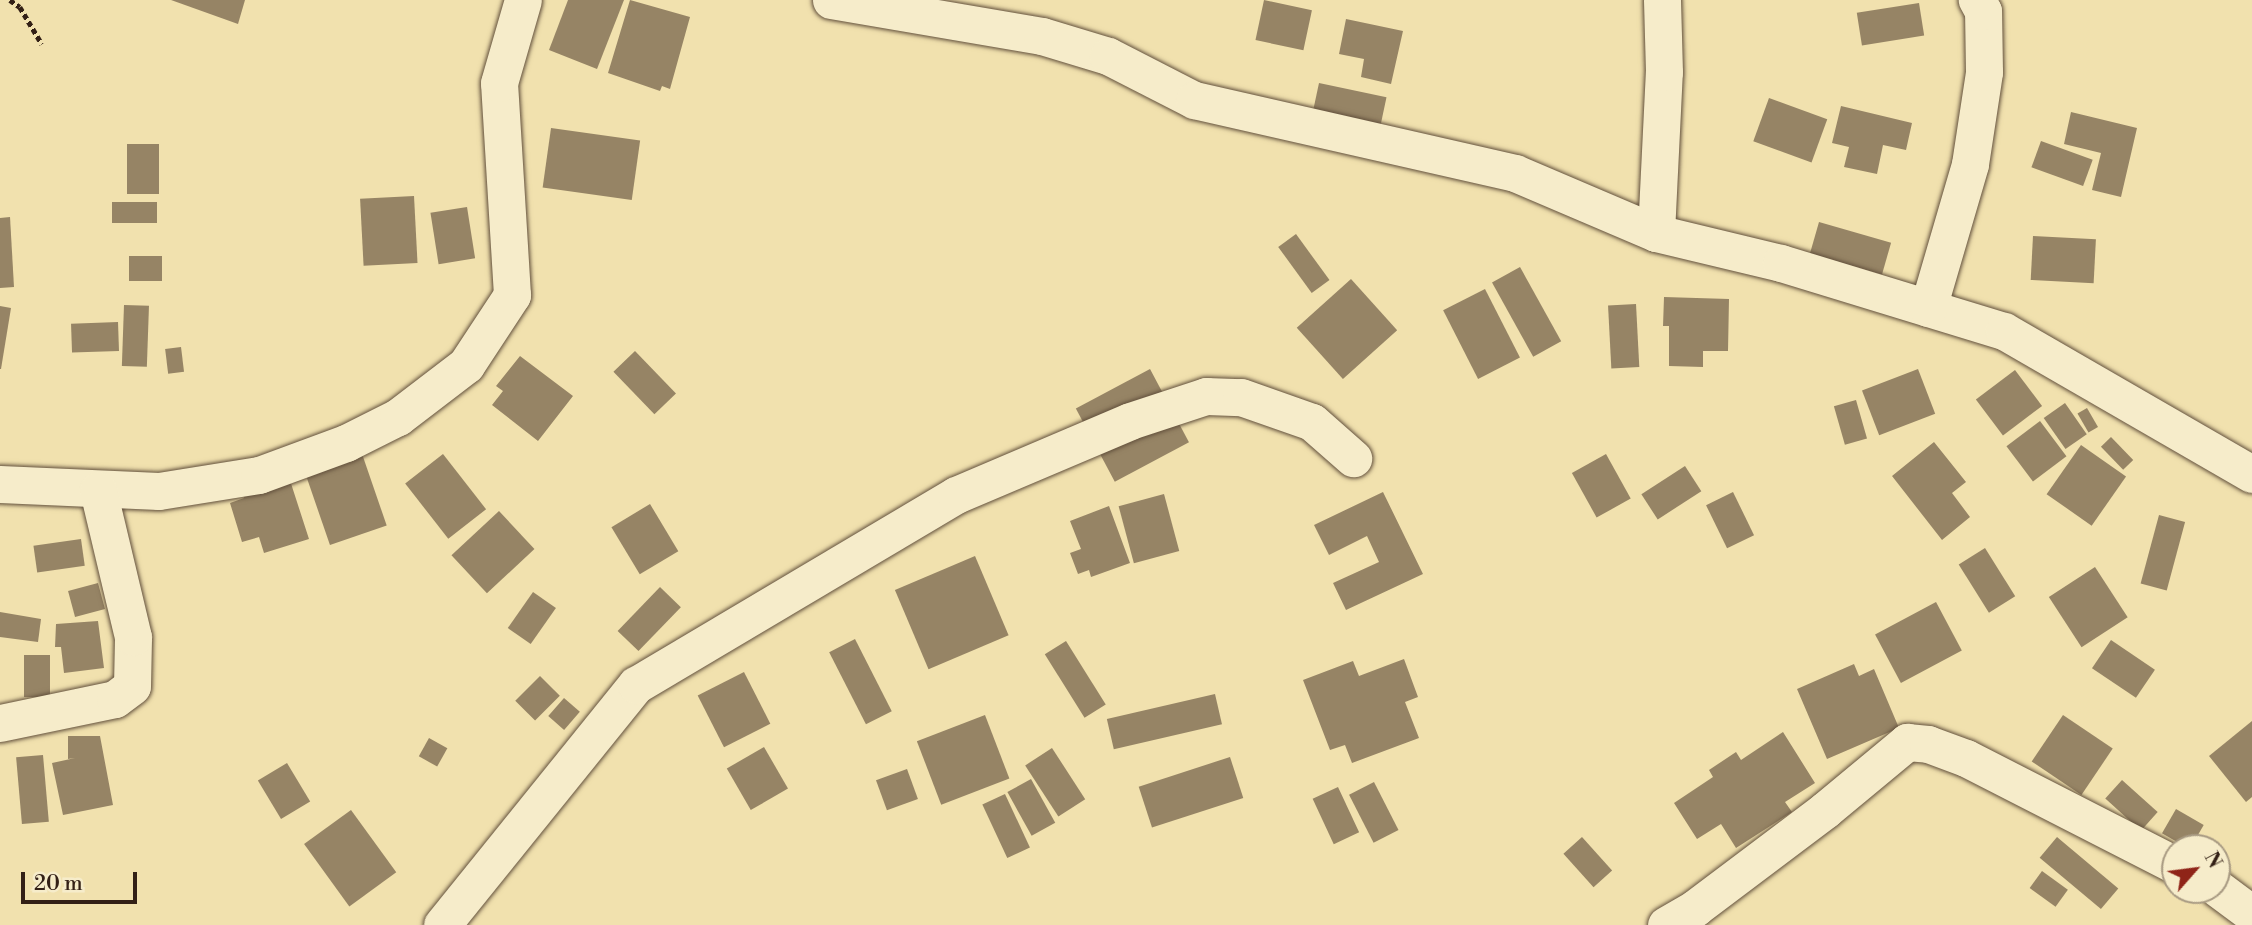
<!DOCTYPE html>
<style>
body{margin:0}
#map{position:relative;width:2252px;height:925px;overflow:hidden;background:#f1e1ae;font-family:"Libre Bodoni",serif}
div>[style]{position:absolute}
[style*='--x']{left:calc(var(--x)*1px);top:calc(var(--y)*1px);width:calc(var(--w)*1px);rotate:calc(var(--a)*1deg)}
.building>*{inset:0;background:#968465;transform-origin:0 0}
.path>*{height:4.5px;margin-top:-2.25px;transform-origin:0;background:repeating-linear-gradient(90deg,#332016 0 5px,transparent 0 8.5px)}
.roads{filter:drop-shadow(0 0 2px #62503c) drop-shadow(0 0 2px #62503c)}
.minor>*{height:37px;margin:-18.5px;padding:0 18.5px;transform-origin:18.5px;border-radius:18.5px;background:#f6ecca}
span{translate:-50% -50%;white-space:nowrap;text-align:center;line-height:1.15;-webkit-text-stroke:6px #f6ecca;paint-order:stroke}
.north{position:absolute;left:2161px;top:834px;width:70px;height:70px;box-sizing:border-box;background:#f6ecca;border:2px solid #a89a82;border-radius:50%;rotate:62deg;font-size:19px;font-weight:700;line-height:28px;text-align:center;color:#332016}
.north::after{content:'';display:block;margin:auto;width:24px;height:32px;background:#8f2418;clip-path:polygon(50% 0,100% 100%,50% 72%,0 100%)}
.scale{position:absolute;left:21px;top:872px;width:116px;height:32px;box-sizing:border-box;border:4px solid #332016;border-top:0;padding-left:9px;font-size:21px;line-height:24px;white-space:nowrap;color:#332016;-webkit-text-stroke:5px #f6ecca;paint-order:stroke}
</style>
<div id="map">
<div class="building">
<div style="clip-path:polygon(171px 0,245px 0,238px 24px)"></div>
<div style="clip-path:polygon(568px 0,624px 0,597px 69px,549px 50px)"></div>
<div style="clip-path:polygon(630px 0,690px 17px,670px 89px,662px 86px,660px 91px,608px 73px)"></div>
<div style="left:1264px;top:0;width:49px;height:41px;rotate:12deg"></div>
<div style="left:1919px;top:3px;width:33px;height:63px;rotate:81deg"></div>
<div style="clip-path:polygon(1346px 19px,1403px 31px,1391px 84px,1361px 77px,1364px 59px,1339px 54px)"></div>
<div style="left:1319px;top:83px;width:69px;height:30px;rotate:12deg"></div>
<div style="left:1769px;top:98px;width:62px;height:46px;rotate:20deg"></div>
<div style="clip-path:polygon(1841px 106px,1912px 123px,1906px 150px,1883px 145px,1877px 174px,1844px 167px,1849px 147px,1832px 143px)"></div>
<div style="clip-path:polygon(2071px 112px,2137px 128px,2121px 197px,2092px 190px,2101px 153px,2064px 144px)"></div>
<div style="left:551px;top:128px;width:90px;height:60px;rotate:8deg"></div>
<div style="left:2041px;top:141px;width:55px;height:28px;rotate:20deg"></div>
<div style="left:127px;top:144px;width:32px;height:50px"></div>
<div style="left:414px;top:196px;width:67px;height:54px;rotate:87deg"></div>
<div style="left:112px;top:202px;width:45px;height:21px"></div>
<div style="left:467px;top:207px;width:52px;height:37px;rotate:81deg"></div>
<div style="clip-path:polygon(10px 217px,14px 287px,0 288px,0 218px)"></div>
<div style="left:1819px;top:222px;width:75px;height:33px;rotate:16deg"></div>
<div style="left:1296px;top:234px;width:57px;height:22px;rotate:54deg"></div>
<div style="left:2033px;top:236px;width:63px;height:44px;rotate:3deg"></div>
<div style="left:129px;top:256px;width:33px;height:25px"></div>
<div style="left:1520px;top:267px;width:85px;height:32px;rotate:61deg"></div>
<div style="left:1351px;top:279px;width:69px;height:73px;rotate:48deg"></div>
<div style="left:1485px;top:289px;width:77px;height:47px;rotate:63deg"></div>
<div style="clip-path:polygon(1664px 297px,1729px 299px,1728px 351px,1703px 351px,1703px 367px,1669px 366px,1669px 326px,1663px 326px)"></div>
<div style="left:1636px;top:304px;width:63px;height:28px;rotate:87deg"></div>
<div style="left:124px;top:305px;width:25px;height:61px;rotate:2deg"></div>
<div style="clip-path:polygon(0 306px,11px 308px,1px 369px,0 369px)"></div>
<div style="left:118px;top:322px;width:29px;height:47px;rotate:88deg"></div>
<div style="left:181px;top:347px;width:25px;height:16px;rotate:83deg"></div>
<div style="left:635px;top:351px;width:59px;height:30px;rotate:46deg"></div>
<div style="clip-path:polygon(520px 356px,573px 396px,538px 441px,492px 405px,503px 391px,496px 386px)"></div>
<div style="left:1150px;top:369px;width:83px;height:84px;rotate:62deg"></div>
<div style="left:1918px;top:369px;width:48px;height:60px;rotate:69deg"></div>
<div style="left:2015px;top:370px;width:45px;height:49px;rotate:53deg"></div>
<div style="left:1856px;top:400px;width:40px;height:23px;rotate:74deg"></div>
<div style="left:2065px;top:403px;width:38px;height:26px;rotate:55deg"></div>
<div style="left:2087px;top:408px;width:22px;height:11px;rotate:60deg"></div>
<div style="left:2040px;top:421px;width:44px;height:42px;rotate:53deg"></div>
<div style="left:2111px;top:437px;width:32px;height:14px;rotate:46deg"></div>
<div style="clip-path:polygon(1934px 442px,1966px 482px,1952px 493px,1970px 517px,1942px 540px,1892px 476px)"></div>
<div style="left:2081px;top:445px;width:55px;height:60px;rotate:35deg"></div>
<div style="left:360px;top:448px;width:82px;height:60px;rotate:71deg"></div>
<div style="left:443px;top:454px;width:70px;height:48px;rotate:52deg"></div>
<div style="left:1606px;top:454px;width:51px;height:39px;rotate:61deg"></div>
<div style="left:1685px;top:466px;width:30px;height:52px;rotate:57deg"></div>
<div style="clip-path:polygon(286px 468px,309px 539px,264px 553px,259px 537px,242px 542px,230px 503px,244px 498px,239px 483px)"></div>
<div style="clip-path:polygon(1383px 492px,1423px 574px,1346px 610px,1333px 583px,1379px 562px,1367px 536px,1329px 555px,1314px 525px)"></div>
<div style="left:1733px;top:492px;width:48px;height:30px;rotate:64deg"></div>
<div style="left:1164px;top:494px;width:59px;height:47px;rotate:75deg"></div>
<div style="left:650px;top:504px;width:55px;height:45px;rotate:59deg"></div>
<div style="clip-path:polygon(1109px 506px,1130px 563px,1091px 577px,1089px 570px,1078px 574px,1070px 553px,1081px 549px,1070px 521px)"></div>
<div style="left:499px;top:511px;width:52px;height:65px;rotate:47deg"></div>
<div style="left:2159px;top:515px;width:27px;height:71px;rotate:15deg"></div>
<div style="left:81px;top:539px;width:27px;height:48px;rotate:82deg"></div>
<div style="left:1985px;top:548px;width:57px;height:31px;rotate:58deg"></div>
<div style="left:975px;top:556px;width:86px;height:87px;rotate:67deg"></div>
<div style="left:2095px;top:567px;width:60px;height:55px;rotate:57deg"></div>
<div style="left:98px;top:583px;width:27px;height:31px;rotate:75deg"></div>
<div style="left:660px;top:587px;width:29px;height:61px;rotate:44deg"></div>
<div style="left:533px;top:592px;width:28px;height:44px;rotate:35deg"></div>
<div style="left:1936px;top:602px;width:55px;height:69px;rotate:62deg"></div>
<div style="clip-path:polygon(0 612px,41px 619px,38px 642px,0 637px)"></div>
<div style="clip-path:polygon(98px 621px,104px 668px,64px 673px,61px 647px,55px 647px,56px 624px)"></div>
<div style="left:855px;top:639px;width:81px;height:29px;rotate:63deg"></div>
<div style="left:2111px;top:640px;width:53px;height:34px;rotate:34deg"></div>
<div style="left:1066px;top:641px;width:75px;height:25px;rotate:58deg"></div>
<div style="left:24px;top:655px;width:26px;height:42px"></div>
<div style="clip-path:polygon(1404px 659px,1418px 697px,1405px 702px,1419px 738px,1352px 763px,1345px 745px,1330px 750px,1303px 680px,1353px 661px,1359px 676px)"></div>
<div style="clip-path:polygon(1854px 664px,1859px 676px,1874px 669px,1899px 728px,1827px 759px,1797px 689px)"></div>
<div style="left:744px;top:672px;width:58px;height:52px;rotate:63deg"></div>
<div style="left:540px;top:676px;width:28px;height:35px;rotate:45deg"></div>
<div style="left:1215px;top:694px;width:31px;height:111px;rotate:77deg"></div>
<div style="left:564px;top:698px;width:21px;height:24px;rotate:41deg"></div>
<div style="left:985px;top:715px;width:68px;height:73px;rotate:69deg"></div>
<div style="left:2063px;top:715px;width:60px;height:56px;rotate:34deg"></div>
<div style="clip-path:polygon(2252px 721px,2252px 797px,2246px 802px,2209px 756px)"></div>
<div style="clip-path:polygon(1783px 732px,1815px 783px,1785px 802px,1792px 812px,1736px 848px,1721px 824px,1697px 839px,1674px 803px,1713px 777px,1709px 770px,1736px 752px,1741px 760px)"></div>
<div style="clip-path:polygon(68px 736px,100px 736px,113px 805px,63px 815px,52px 763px,75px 758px,68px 759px)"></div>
<div style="left:429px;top:738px;width:21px;height:21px;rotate:29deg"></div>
<div style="left:764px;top:747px;width:48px;height:43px;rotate:60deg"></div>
<div style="left:1052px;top:748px;width:61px;height:32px;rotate:57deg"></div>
<div style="left:43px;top:755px;width:67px;height:27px;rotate:85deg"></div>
<div style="left:1230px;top:757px;width:43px;height:96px;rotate:72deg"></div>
<div style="left:287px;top:763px;width:45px;height:34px;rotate:59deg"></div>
<div style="left:907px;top:769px;width:32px;height:33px;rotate:70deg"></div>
<div style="left:1031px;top:779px;width:50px;height:27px;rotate:61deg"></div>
<div style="left:2122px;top:780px;width:48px;height:25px;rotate:42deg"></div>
<div style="left:1374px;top:782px;width:54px;height:28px;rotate:63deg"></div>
<div style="left:1338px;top:787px;width:50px;height:28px;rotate:65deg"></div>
<div style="left:1005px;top:794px;width:59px;height:25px;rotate:65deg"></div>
<div style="left:2176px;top:809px;width:32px;height:28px;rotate:30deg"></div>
<div style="left:351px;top:810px;width:77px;height:58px;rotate:54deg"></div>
<div style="left:1582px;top:837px;width:45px;height:25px;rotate:48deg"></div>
<div style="left:2057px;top:837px;width:80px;height:27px;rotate:40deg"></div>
<div style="left:2042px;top:871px;width:32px;height:21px;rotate:36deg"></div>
</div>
<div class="path">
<div style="--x:10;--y:0;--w:12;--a:35"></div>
<div style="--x:20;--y:7;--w:43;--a:59.3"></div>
</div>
<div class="roads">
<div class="minor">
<div style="--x:831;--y:0;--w:214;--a:9.7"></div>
<div style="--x:1042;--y:36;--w:69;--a:16.9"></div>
<div style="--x:1108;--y:56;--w:97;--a:27.1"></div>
<div style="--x:1194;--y:100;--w:329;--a:12.8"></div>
<div style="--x:1515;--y:173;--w:153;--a:23.1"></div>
<div style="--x:1656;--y:233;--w:129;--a:13.5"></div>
<div style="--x:1781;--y:263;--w:233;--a:17"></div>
<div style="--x:2004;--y:331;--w:286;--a:30"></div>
<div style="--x:1656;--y:233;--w:161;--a:-87.2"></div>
<div style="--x:1664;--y:72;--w:72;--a:-91.6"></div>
<div style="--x:1928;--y:308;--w:150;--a:-73.7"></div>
<div style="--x:1970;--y:164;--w:93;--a:-81.3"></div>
<div style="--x:1984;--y:72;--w:61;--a:-90.9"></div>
<div style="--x:1983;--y:11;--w:13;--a:-119"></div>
<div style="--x:0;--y:484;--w:159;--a:2.5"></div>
<div style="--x:159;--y:491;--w:101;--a:-9.1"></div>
<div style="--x:259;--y:475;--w:93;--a:-20.2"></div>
<div style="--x:346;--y:443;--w:58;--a:-26.6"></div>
<div style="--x:398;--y:417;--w:86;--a:-37.4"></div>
<div style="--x:466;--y:365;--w:84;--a:-56.7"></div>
<div style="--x:512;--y:295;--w:212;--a:-93.5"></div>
<div style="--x:499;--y:83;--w:86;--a:-73.9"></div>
<div style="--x:0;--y:723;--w:117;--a:-11.8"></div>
<div style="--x:115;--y:699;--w:21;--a:-37"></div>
<div style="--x:132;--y:686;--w:49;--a:-88.8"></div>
<div style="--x:133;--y:637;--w:151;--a:-103.4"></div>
<div style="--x:2217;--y:888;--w:44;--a:36.6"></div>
<div style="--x:442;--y:925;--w:309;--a:-51.1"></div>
<div style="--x:636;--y:685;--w:372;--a:-30.7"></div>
<div style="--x:956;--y:495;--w:189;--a:-23"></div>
<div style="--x:1130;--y:421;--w:80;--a:-18.2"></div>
<div style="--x:1206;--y:396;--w:35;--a:2"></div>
<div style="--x:1241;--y:397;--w:75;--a:19.4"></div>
<div style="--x:1312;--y:422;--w:55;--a:41.3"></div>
<div style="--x:1666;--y:925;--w:34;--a:-30"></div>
<div style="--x:1695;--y:908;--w:163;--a:-37"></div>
<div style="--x:1825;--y:810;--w:107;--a:-39.7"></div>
<div style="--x:1907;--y:742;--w:21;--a:5"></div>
<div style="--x:1928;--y:744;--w:40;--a:20.2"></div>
<div style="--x:1966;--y:758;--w:235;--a:27.1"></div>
</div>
</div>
<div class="north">N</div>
<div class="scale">20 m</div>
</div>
